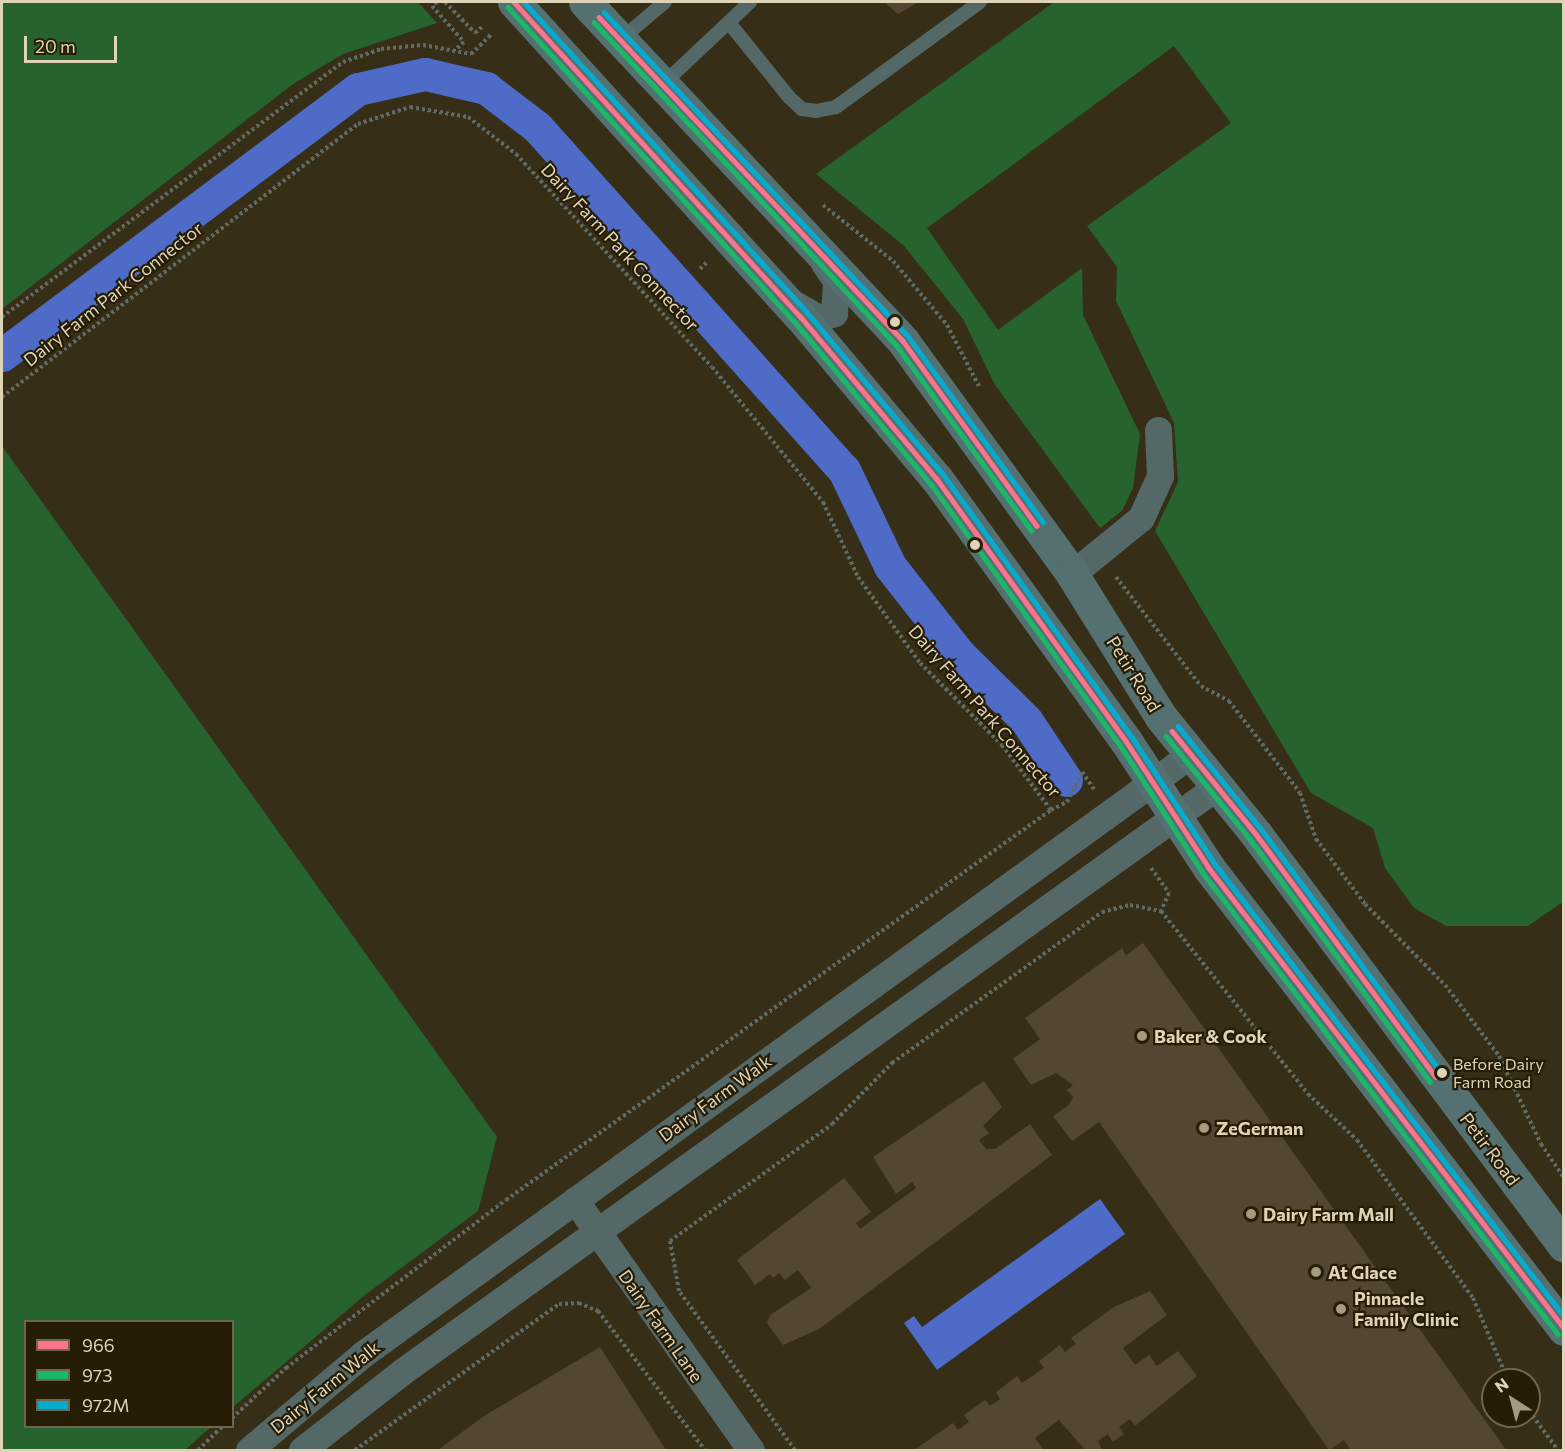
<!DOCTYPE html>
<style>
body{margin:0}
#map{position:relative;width:1565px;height:1452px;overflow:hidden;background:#362e16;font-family:Commissioner,sans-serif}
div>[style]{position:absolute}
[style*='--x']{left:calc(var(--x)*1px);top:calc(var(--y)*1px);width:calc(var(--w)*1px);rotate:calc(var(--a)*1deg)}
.green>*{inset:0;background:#26632e}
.water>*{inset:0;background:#4e6cc7}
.canal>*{height:33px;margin:-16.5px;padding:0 16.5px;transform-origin:16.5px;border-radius:16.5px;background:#4e6cc7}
.building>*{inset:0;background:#524733}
.path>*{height:4px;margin-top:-2px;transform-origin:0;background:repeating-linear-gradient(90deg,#616b65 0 3px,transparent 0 6px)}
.service>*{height:14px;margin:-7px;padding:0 7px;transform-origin:7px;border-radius:7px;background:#546867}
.minor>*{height:27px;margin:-13.5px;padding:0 13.5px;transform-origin:13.5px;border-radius:13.5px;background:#546867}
.secondary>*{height:33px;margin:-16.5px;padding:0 16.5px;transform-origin:16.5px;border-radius:16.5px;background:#557071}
.bus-1>*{height:4.5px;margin:-2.25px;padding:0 2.25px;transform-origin:2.25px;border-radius:2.25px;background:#fc738d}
.bus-2>*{height:4.5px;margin:-2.25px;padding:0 2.25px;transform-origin:2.25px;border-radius:2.25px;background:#1ab867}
.bus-3>*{height:4.5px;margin:-2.25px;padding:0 2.25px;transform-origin:2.25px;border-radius:2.25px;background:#06acd0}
.dots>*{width:16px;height:16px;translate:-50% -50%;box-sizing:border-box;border:3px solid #261d06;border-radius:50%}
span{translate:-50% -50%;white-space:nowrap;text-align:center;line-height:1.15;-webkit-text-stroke:4.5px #261d06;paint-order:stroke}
.bus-label{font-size:16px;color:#dfd4b8}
.left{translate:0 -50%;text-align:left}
.street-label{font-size:18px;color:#dfd4b8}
.poi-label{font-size:18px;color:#dfd4b8;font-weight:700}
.frame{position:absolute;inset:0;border:3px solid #dfd4b8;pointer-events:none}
.legend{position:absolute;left:24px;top:1320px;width:210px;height:108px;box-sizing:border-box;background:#261d06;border:2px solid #70664d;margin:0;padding:8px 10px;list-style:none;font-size:18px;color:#dfd4b8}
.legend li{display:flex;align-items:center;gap:12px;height:30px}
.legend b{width:30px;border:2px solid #70664d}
.north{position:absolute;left:1481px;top:1368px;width:60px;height:60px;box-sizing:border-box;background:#261d06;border:2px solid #70664d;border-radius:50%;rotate:324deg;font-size:16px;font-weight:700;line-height:24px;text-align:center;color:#dfd4b8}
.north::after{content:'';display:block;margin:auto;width:21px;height:27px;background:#a49a7f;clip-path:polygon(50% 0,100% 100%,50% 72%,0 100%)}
.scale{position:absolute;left:24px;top:36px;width:93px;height:27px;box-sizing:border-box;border:3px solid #dfd4b8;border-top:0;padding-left:8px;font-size:18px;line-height:21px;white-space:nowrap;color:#dfd4b8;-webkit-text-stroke:4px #261d06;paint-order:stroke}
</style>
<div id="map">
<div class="green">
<div style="clip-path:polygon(2px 2px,418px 2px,437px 23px,343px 54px,293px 84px,2px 309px)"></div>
<div style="clip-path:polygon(1054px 2px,1563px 2px,1564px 901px,1528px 926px,1446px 926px,1414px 908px,1385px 868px,1373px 828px,1311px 793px,1155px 531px,1178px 482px,1174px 423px,1116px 301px,1117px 267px,1087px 226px,1231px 123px,1174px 46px,927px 228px,998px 330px,1082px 268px,1083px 315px,1140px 434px,1133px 488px,1122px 511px,1100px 528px,995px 385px,963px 319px,904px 246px,816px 174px)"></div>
<div style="clip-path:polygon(2px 446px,497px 1137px,478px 1211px,365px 1295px,233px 1407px,232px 1322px,26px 1322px,26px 1426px,211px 1427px,185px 1450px,2px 1450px)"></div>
</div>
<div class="water">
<div style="clip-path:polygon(1100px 1199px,1125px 1234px,937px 1370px,904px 1323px,914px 1316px,922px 1327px)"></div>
</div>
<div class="canal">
<div style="--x:2;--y:355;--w:444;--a:-36.8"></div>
<div style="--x:358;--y:89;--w:69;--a:-12.6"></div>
<div style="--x:425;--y:74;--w:63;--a:12.9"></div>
<div style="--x:486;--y:88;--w:64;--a:37.4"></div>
<div style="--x:537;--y:127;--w:460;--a:48.2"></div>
<div style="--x:844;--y:470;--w:106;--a:64.4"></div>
<div style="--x:890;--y:566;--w:112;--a:51.9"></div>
<div style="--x:959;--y:654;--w:94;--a:44.6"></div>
<div style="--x:1026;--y:720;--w:72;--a:56.3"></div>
</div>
<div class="building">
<div style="clip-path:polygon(884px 2px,919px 2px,898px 14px)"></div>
<div style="clip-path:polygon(1143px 943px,1502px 1444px,1506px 1450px,1351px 1450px,1344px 1440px,1329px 1450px,1099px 1122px,1072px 1141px,1053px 1116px,1069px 1105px,1073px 1097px,1067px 1090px,1073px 1085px,1056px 1073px,1031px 1085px,1013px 1059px,1040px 1039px,1025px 1018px,1122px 948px,1126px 955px)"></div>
<div style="clip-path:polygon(984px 1081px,1002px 1107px,983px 1126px,989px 1133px,979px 1140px,986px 1149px,995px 1149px,1030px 1124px,1052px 1155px,819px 1329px,783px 1345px,767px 1323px,770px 1315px,811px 1288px,798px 1270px,785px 1280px,779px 1273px,773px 1278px,770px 1274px,755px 1285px,737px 1260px,844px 1178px,871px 1212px,856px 1223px,860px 1229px,916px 1188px,912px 1182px,896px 1194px,873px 1157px)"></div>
<div style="clip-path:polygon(1150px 1291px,1167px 1315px,1123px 1348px,1135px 1365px,1149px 1355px,1157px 1366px,1178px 1351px,1197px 1376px,1135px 1426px,1130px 1419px,1119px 1427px,1124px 1434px,1113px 1442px,1108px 1434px,1098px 1441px,1102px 1450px,1085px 1450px,1059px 1420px,1035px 1438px,1044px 1450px,914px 1450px,953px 1423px,958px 1430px,969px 1422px,964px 1415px,985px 1400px,990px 1406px,1000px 1399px,996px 1392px,1017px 1376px,1022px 1383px,1044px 1368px,1039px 1361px,1060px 1345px,1065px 1352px,1076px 1344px,1071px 1338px,1114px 1307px)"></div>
<div style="clip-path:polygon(600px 1347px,666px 1450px,438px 1450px,484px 1416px)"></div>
</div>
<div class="path">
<div style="--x:437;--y:2;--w:6;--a:141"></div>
<div style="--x:432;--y:6;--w:48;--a:48.4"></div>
<div style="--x:464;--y:42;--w:12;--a:138"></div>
<div style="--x:445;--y:2;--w:43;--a:45.9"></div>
<div style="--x:475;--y:33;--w:11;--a:-41"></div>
<div style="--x:823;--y:205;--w:90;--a:38.7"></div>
<div style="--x:893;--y:261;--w:84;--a:49.8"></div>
<div style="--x:947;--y:325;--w:71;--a:62.4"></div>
<div style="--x:700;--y:269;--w:11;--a:-45"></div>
<div style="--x:2;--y:317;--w:426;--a:-36.8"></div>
<div style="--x:343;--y:62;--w:40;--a:-18.9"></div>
<div style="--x:381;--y:49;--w:42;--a:-5.4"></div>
<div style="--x:423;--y:45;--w:49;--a:10.6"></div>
<div style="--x:471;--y:54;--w:28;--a:-44"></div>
<div style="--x:2;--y:397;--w:449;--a:-37.5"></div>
<div style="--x:358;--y:124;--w:55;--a:-18.1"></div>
<div style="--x:410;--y:107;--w:59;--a:9.8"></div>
<div style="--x:468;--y:117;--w:61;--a:37.6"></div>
<div style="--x:516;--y:154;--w:289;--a:47.4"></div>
<div style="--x:712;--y:367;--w:175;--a:50.6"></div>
<div style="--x:823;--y:502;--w:83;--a:65"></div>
<div style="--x:858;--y:577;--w:106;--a:54.2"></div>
<div style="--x:920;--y:663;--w:116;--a:45"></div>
<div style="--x:1002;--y:745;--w:81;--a:53"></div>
<div style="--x:1051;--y:810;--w:18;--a:-27"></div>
<div style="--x:1067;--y:802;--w:34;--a:-63"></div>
<div style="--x:1082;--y:772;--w:21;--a:55"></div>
<div style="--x:1116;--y:577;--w:138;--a:52.1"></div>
<div style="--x:1201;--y:686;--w:32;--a:28"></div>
<div style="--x:1229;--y:701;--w:116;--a:52.3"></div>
<div style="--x:1300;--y:793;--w:49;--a:70.8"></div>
<div style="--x:1316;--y:839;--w:81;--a:53"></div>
<div style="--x:1365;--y:904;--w:114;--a:45.4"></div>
<div style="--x:1445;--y:985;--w:89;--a:52.7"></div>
<div style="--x:1499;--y:1056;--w:98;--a:64.5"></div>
<div style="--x:1541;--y:1144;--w:41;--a:55.9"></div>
<div style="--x:1151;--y:868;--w:31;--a:54"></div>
<div style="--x:1169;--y:893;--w:20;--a:114"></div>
<div style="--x:1161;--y:911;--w:235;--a:51.2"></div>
<div style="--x:1308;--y:1094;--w:67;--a:43.2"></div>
<div style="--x:1357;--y:1140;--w:196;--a:53.7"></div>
<div style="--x:1473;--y:1298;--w:89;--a:66.9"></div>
<div style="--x:1529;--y:1411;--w:49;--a:53.4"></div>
<div style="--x:232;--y:1418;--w:74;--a:-42.8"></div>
<div style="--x:286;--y:1368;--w:277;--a:-37.4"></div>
<div style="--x:506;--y:1200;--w:670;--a:-35.59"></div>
<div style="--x:198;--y:1450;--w:35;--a:-44"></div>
<div style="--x:355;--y:1450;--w:251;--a:-35.6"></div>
<div style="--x:559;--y:1304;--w:20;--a:-3"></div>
<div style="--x:579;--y:1303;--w:21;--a:23"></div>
<div style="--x:598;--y:1311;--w:175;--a:52.4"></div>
<div style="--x:795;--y:1450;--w:197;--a:-126.1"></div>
<div style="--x:679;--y:1291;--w:51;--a:-100.2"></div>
<div style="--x:670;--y:1241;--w:200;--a:-35.8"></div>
<div style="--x:832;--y:1124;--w:86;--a:-45.5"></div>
<div style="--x:892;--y:1063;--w:259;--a:-35.7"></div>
<div style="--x:1102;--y:912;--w:29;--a:-14"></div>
<div style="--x:1130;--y:905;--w:32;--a:11"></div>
</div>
<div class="service">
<div style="--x:730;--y:24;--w:94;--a:51.1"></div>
<div style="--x:789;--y:97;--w:18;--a:43"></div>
<div style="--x:802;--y:109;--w:14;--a:8"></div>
<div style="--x:816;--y:111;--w:20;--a:-11"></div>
<div style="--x:836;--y:107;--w:178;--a:-36.1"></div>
<div style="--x:620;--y:40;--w:59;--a:-40.2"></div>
<div style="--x:662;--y:85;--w:121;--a:-43.3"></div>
</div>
<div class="minor">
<div style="--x:791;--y:302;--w:32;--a:30"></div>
<div style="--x:819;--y:318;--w:16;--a:-18"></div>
<div style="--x:834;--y:313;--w:32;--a:-86"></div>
<div style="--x:836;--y:281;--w:22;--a:-124"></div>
<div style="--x:1072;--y:574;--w:89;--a:-39.1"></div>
<div style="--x:1141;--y:518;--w:46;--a:-65.7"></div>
<div style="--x:1160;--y:476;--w:46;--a:-92.5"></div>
<div style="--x:575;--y:1200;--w:306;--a:54.9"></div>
<div style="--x:249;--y:1450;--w:149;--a:-40.1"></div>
<div style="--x:363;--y:1354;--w:1021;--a:-35.92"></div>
<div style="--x:302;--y:1450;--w:128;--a:-38"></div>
<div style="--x:403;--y:1371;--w:1000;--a:-35.68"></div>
</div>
<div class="secondary">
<div style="--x:514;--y:2;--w:425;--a:47.7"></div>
<div style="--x:800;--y:316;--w:213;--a:50"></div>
<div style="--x:937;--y:479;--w:323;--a:54.2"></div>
<div style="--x:1126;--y:741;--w:152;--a:56.8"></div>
<div style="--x:1209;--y:868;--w:582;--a:52.4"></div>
<div style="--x:585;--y:2;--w:465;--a:46.8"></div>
<div style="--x:903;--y:341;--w:288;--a:54"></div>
<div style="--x:1072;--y:574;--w:168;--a:58.1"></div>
<div style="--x:1161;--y:717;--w:151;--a:50.9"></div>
<div style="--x:1256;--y:834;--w:514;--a:53.22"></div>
</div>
<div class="bus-1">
<div style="--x:514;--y:2;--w:425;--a:47.7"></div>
<div style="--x:800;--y:316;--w:213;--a:50"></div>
<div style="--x:937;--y:479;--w:323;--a:54.2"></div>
<div style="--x:1126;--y:741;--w:152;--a:56.8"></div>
<div style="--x:1209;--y:868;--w:581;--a:52.34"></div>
<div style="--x:599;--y:17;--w:444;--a:46.8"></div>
<div style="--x:903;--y:341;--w:228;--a:54.1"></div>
<div style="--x:1172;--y:731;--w:133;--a:50.8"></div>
<div style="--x:1256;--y:834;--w:302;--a:53.5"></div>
</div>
<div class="bus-2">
<div style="--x:508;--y:7;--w:425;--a:47.7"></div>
<div style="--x:794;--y:321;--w:213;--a:50"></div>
<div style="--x:931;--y:484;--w:322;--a:54.1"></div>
<div style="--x:1120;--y:745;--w:153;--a:57"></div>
<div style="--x:1203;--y:873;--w:582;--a:52.4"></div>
<div style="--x:594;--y:22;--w:444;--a:46.9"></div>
<div style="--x:897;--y:346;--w:228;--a:53.9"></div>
<div style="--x:1166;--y:736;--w:133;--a:50.8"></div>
<div style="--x:1250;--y:839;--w:302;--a:53.4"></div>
</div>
<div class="bus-3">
<div style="--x:524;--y:2;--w:418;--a:47.6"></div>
<div style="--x:806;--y:311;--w:213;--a:50"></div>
<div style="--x:943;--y:474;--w:324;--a:54.3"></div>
<div style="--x:1132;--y:737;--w:152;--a:56.8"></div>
<div style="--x:1215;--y:864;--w:571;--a:52.33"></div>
<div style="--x:604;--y:12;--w:444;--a:46.8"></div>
<div style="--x:908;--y:336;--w:230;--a:54"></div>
<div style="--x:1178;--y:726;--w:134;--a:51.1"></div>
<div style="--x:1262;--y:830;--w:302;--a:53.5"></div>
</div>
<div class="dots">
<div style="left:895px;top:322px;background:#dfd4b8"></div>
<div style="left:975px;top:545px;background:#dfd4b8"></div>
<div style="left:1142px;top:1036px;background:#a49a7f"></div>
<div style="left:1442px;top:1073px;background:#dfd4b8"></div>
<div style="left:1204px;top:1128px;background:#a49a7f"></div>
<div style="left:1251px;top:1214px;background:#a49a7f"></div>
<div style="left:1316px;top:1272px;background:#a49a7f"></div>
<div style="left:1341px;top:1309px;background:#a49a7f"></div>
</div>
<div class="bus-label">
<span class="left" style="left:1453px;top:1073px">Before Dairy<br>Farm Road</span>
</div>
<div class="street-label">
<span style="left:620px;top:247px;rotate:47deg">Dairy Farm Park Connector</span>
<span style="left:113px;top:294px;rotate:-38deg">Dairy Farm Park Connector</span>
<span style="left:1134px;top:674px;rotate:58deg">Petir Road</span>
<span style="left:985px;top:711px;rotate:49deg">Dairy Farm Park Connector</span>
<span style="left:715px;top:1098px;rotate:-36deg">Dairy Farm Walk</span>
<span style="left:1490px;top:1149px;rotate:53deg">Petir Road</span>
<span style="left:661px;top:1326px;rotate:55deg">Dairy Farm Lane</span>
<span style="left:325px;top:1387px;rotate:-39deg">Dairy Farm Walk</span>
</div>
<div class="poi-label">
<span class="left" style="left:1154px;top:1036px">Baker &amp; Cook</span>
<span class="left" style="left:1216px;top:1128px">ZeGerman</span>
<span class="left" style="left:1263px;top:1214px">Dairy Farm Mall</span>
<span class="left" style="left:1328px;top:1272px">At Glace</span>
<span class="left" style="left:1354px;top:1309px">Pinnacle<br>Family Clinic</span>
</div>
<div class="frame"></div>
<ul class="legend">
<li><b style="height:8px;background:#fc738d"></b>966</li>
<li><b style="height:8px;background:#1ab867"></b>973</li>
<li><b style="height:8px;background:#06acd0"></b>972M</li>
</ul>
<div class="north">N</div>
<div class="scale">20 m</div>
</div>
